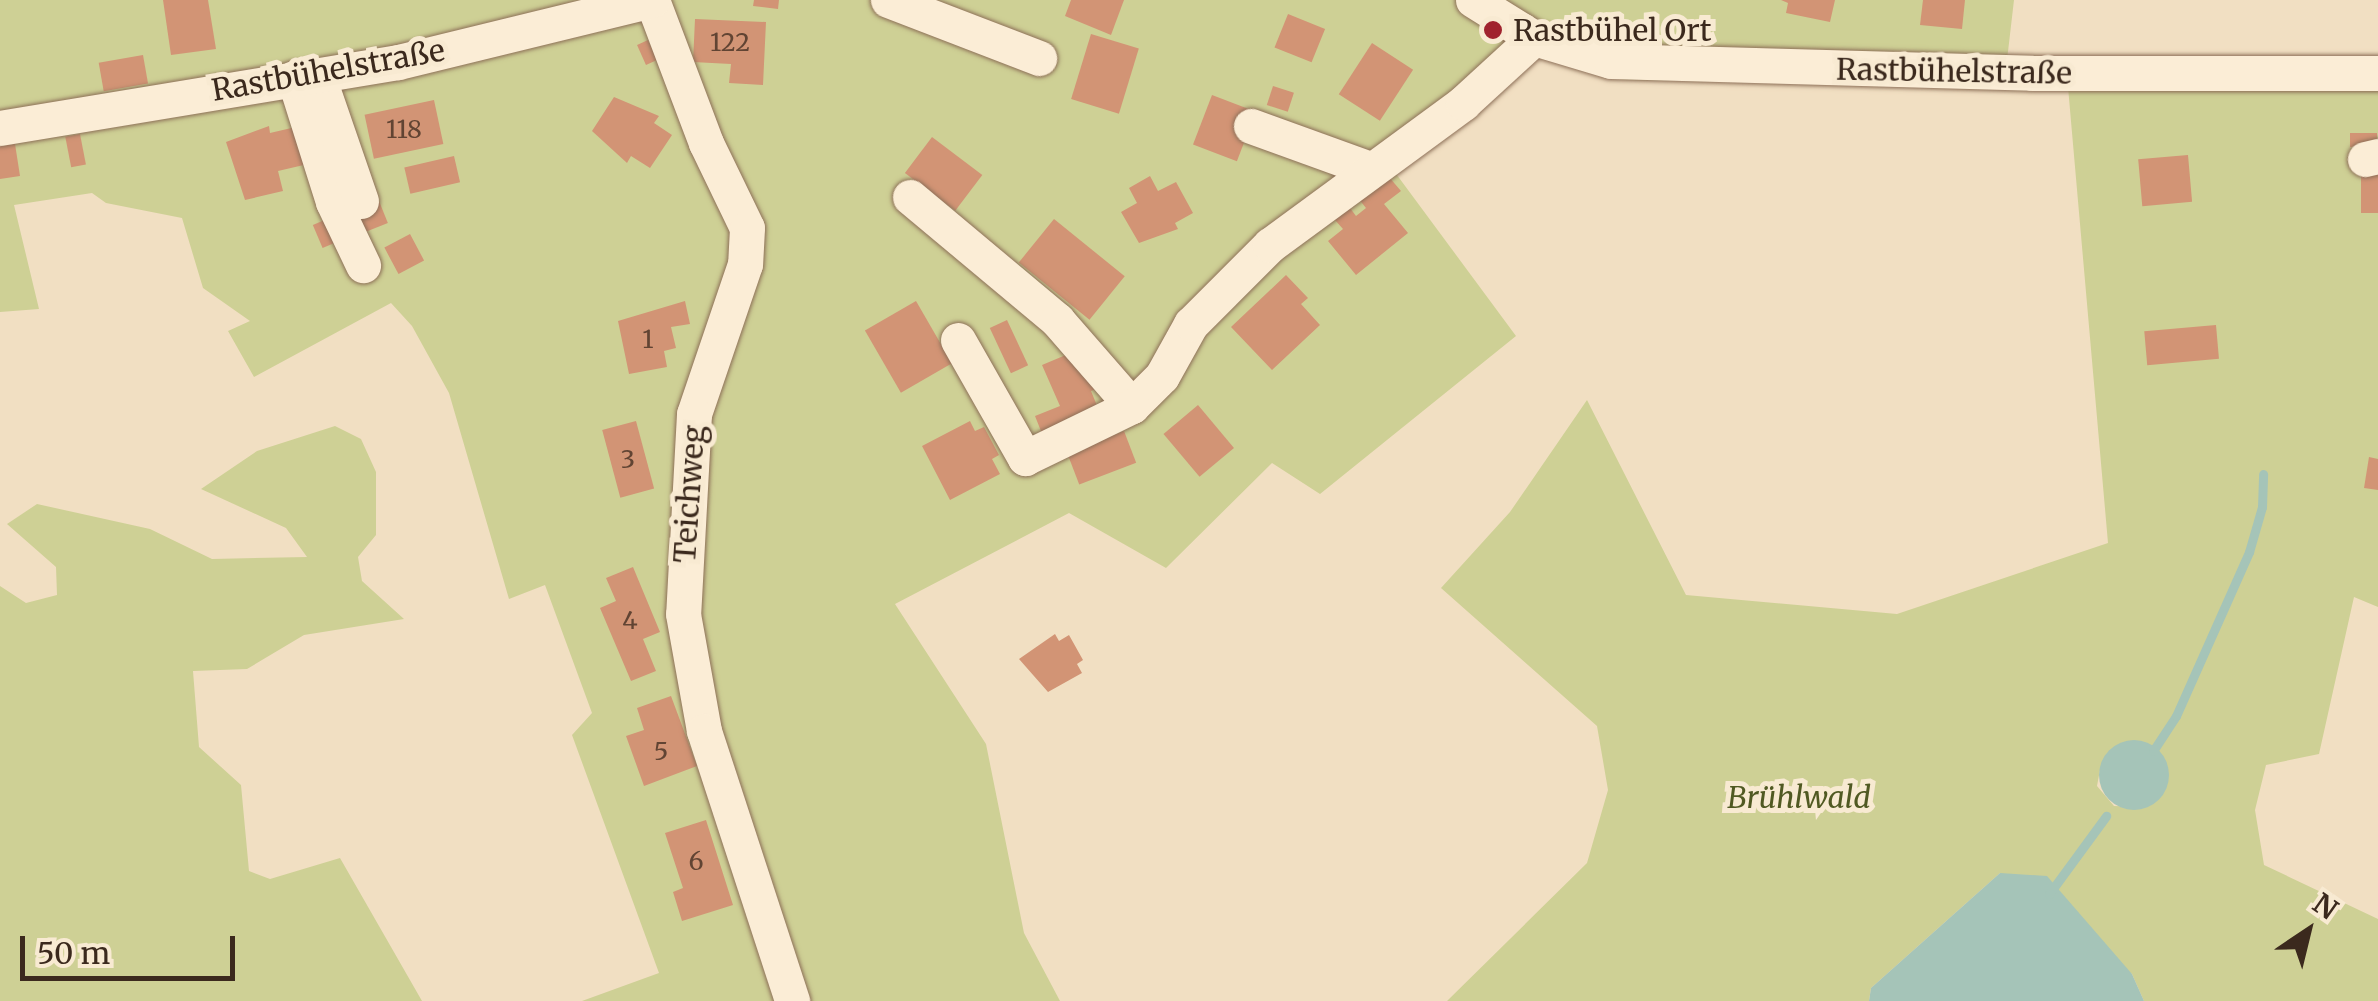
<!DOCTYPE html>
<meta charset="utf-8">
<style>
body{margin:0}
#map{position:relative;width:2378px;height:1001px;overflow:hidden;background:#f1dfc2;font-family:Merriweather,serif}
div>[style]{position:absolute}
[style*='--x']{left:calc(var(--x)*1px);top:calc(var(--y)*1px);width:calc(var(--w)*1px);rotate:calc(var(--a)*1deg)}
.green>*{inset:0;background:#ced095}
.water>*{inset:0;background:#a5c4b8}
.round{border-radius:50%}
.stream>*{height:9px;margin:-4.5px;padding:0 4.5px;transform-origin:4.5px;border-radius:4.5px;background:#a5c4b8}
.building>*{inset:0;background:#d29475;transform-origin:0 0}
.roads{filter:drop-shadow(0 0 2px #8d7058) drop-shadow(0 0 2px #8d7058)}
.minor>*{height:35px;margin:-17.5px;padding:0 17.5px;transform-origin:17.5px;border-radius:17.5px;background:#fbedd6}
.dots>*{width:28px;height:28px;translate:-50% -50%;box-sizing:border-box;border:5px solid #f8ead2;border-radius:50%}
span{translate:-50% -50%;white-space:nowrap;text-align:center;line-height:1.15;-webkit-text-stroke:10px #f8ead2;paint-order:stroke}
.number-label{font-size:25px;color:#614433}
.number-label span{-webkit-text-stroke-width:0}
.poi-label{font-size:30px;color:#3b291d}
.left{translate:0 -50%;text-align:left}
.street-label{font-size:30px;color:#3b291d}
.park-label{font-size:30px;color:#505922;font-style:italic}
.north{position:absolute;left:2258px;top:881px;width:100px;height:100px;-webkit-text-stroke:8px #f8ead2;paint-order:stroke;rotate:35deg;font-size:28px;font-weight:700;line-height:40px;text-align:center;color:#3b291d}
.north::after{content:'';display:block;margin:auto;width:35px;height:45px;background:#3b291d;clip-path:polygon(50% 0,100% 100%,50% 72%,0 100%)}
.scale{position:absolute;left:20px;top:936px;width:215px;height:45px;box-sizing:border-box;border:5px solid #3b291d;border-top:0;padding-left:12px;font-size:30px;line-height:35px;white-space:nowrap;color:#3b291d;-webkit-text-stroke:8px #f8ead2;paint-order:stroke}
</style>
<div id="map">
<div class="green">
<div style="clip-path:polygon(0 0,2014px 0,2004px 86px,1624px 80px,1537px 55px,1394px 171px,1516px 336px,1320px 494px,1272px 463px,1166px 568px,1069px 513px,895px 604px,986px 744px,1024px 933px,1060px 1001px,582px 1001px,659px 973px,572px 735px,592px 713px,545px 585px,509px 599px,449px 393px,412px 326px,391px 303px,254px 377px,228px 331px,250px 321px,203px 288px,182px 218px,106px 203px,92px 193px,14px 205px,39px 309px,0 312px)"></div>
<div style="clip-path:polygon(evenodd,2068px 87px,2378px 88px,2378px 607px,2354px 597px,2319px 754px,2266px 765px,2255px 810px,2264px 865px,2378px 919px,2378px 1001px,2144px 1001px,2132px 974px,2000px 873px,1871px 988px,1869px 1001px,1447px 1001px,1587px 863px,1608px 790px,1597px 726px,1441px 588px,1510px 512px,1587px 400px,1686px 595px,1897px 614px,2108px 543px,2068px 87px,2100px 770px,2155px 799px,2143px 807px,2114px 806px,2097px 786px,2100px 770px)"></div>
<div style="clip-path:polygon(335px 426px,361px 439px,376px 472px,376px 535px,358px 557px,362px 581px,404px 619px,304px 635px,247px 669px,193px 671px,199px 747px,241px 785px,249px 871px,270px 879px,340px 858px,422px 1001px,0 1001px,0 586px,26px 603px,57px 595px,56px 567px,7px 524px,37px 504px,150px 529px,212px 559px,307px 557px,286px 528px,201px 489px,257px 451px)"></div>
</div>
<div class="water">
<div class="round" style="left:2099px;top:740px;width:70px;height:70px"></div>
<div style="clip-path:polygon(2000px 873px,2047px 876px,2132px 974px,2144px 1001px,1869px 1001px,1871px 988px)"></div>
</div>
<div class="stream">
<div style="--x:2153;--y:751;--w:42;--a:-56.7"></div>
<div style="--x:2176;--y:716;--w:180;--a:-66"></div>
<div style="--x:2249;--y:552;--w:47;--a:-73.9"></div>
<div style="--x:2262;--y:507;--w:33;--a:-88"></div>
<div style="--x:2049;--y:894;--w:97;--a:-53.8"></div>
</div>
<div class="building">
<div style="clip-path:polygon(163px 0,208px 0,216px 49px,171px 55px)"></div>
<div style="clip-path:polygon(754px 0,779px 0,778px 9px,753px 6px)"></div>
<div style="clip-path:polygon(1071px 0,1124px 0,1111px 35px,1065px 16px)"></div>
<div style="clip-path:polygon(1781px 0,1835px 0,1830px 22px,1786px 13px,1788px 3px)"></div>
<div style="clip-path:polygon(1923px 0,1965px 0,1962px 29px,1920px 25px)"></div>
<div style="left:1288px;top:14px;width:40px;height:36px;rotate:22deg"></div>
<div style="clip-path:polygon(695px 19px,766px 22px,763px 85px,729px 83px,731px 64px,693px 62px)"></div>
<div style="left:1091px;top:34px;width:50px;height:68px;rotate:17deg"></div>
<div style="left:648px;top:40px;width:22px;height:12px;rotate:66deg"></div>
<div style="left:1372px;top:43px;width:49px;height:61px;rotate:33deg"></div>
<div style="left:143px;top:55px;width:29px;height:45px;rotate:80deg"></div>
<div style="left:1273px;top:86px;width:22px;height:20px;rotate:18deg"></div>
<div style="left:1212px;top:95px;width:47px;height:53px;rotate:21deg"></div>
<div style="clip-path:polygon(614px 97px,659px 116px,654px 123px,672px 135px,650px 168px,631px 156px,627px 163px,592px 131px)"></div>
<div style="left:434px;top:100px;width:45px;height:71px;rotate:78deg"></div>
<div style="clip-path:polygon(269px 126px,270px 133px,300px 126px,308px 164px,278px 171px,283px 191px,245px 200px,226px 142px)"></div>
<div style="left:2350px;top:133px;width:27px;height:14px"></div>
<div style="left:80px;top:134px;width:31px;height:15px;rotate:79deg"></div>
<div style="left:932px;top:137px;width:63px;height:45px;rotate:37deg"></div>
<div style="clip-path:polygon(15px 144px,20px 176px,0 179px,0 146px)"></div>
<div style="left:2188px;top:155px;width:47px;height:50px;rotate:85deg"></div>
<div style="left:454px;top:156px;width:27px;height:51px;rotate:77deg"></div>
<div style="clip-path:polygon(1383px 170px,1401px 191px,1384px 204px,1408px 233px,1356px 275px,1328px 241px,1343px 229px,1335px 220px,1350px 208px,1356px 216px,1366px 208px,1354px 193px)"></div>
<div style="left:2361px;top:173px;width:17px;height:40px"></div>
<div style="clip-path:polygon(1150px 176px,1158px 191px,1176px 182px,1193px 213px,1175px 223px,1178px 229px,1139px 243px,1121px 212px,1137px 203px,1129px 188px)"></div>
<div style="left:377px;top:196px;width:29px;height:27px;rotate:68deg"></div>
<div style="left:334px;top:216px;width:25px;height:23px;rotate:67deg"></div>
<div style="left:1054px;top:219px;width:91px;height:56px;rotate:39deg"></div>
<div style="left:410px;top:234px;width:30px;height:29px;rotate:62deg"></div>
<div style="clip-path:polygon(1286px 275px,1308px 298px,1301px 304px,1320px 325px,1272px 370px,1231px 327px)"></div>
<div style="clip-path:polygon(685px 301px,690px 324px,671px 327px,676px 348px,664px 351px,667px 367px,629px 374px,618px 321px)"></div>
<div style="left:916px;top:301px;width:72px;height:59px;rotate:60deg"></div>
<div style="left:1007px;top:320px;width:50px;height:19px;rotate:65deg"></div>
<div style="left:2216px;top:325px;width:34px;height:72px;rotate:85deg"></div>
<div style="clip-path:polygon(1073px 352px,1083px 377px,1093px 373px,1099px 388px,1091px 391px,1100px 413px,1043px 436px,1035px 416px,1060px 406px,1042px 365px)"></div>
<div style="left:1198px;top:405px;width:56px;height:45px;rotate:50deg"></div>
<div style="left:636px;top:421px;width:70px;height:35px;rotate:75deg"></div>
<div style="clip-path:polygon(970px 421px,975px 431px,984px 427px,999px 455px,992px 459px,1000px 474px,950px 500px,922px 446px)"></div>
<div style="left:1124px;top:431px;width:34px;height:61px;rotate:69deg"></div>
<div style="clip-path:polygon(2369px 457px,2378px 459px,2378px 490px,2364px 488px)"></div>
<div style="clip-path:polygon(633px 567px,660px 632px,643px 639px,656px 671px,631px 681px,600px 608px,616px 601px,606px 578px)"></div>
<div style="clip-path:polygon(1055px 634px,1059px 641px,1069px 635px,1083px 660px,1077px 664px,1082px 673px,1048px 692px,1019px 659px)"></div>
<div style="clip-path:polygon(671px 696px,697px 766px,644px 786px,626px 736px,644px 730px,637px 708px)"></div>
<div style="clip-path:polygon(706px 820px,733px 905px,682px 921px,673px 892px,683px 888px,665px 833px)"></div>
</div>
<div class="roads">
<div class="minor">
<div style="--x:652;--y:0;--w:153;--a:69.3"></div>
<div style="--x:706;--y:143;--w:94;--a:64.2"></div>
<div style="--x:747;--y:228;--w:36;--a:93"></div>
<div style="--x:745;--y:264;--w:158;--a:108.8"></div>
<div style="--x:694;--y:414;--w:200;--a:93.1"></div>
<div style="--x:683;--y:614;--w:119;--a:79.8"></div>
<div style="--x:704;--y:731;--w:284;--a:71.9"></div>
<div style="--x:888;--y:0;--w:162;--a:21"></div>
<div style="--x:1473;--y:0;--w:72;--a:31.9"></div>
<div style="--x:1534;--y:38;--w:80;--a:16.6"></div>
<div style="--x:1611;--y:61;--w:421;--a:1.6"></div>
<div style="--x:2032;--y:73;--w:346;--a:0"></div>
<div style="--x:294;--y:78;--w:130;--a:72.5"></div>
<div style="--x:333;--y:202;--w:70;--a:64.5"></div>
<div style="--x:319;--y:79;--w:129;--a:71"></div>
<div style="--x:1251;--y:126;--w:123;--a:19.9"></div>
<div style="--x:0;--y:128;--w:403;--a:-9.4"></div>
<div style="--x:398;--y:62;--w:262;--a:-13.7"></div>
<div style="--x:2365;--y:159;--w:13;--a:-13"></div>
<div style="--x:910;--y:197;--w:192;--a:39.9"></div>
<div style="--x:1057;--y:320;--w:114;--a:48.9"></div>
<div style="--x:1132;--y:406;--w:42;--a:-45"></div>
<div style="--x:1162;--y:376;--w:60;--a:-60.9"></div>
<div style="--x:1191;--y:324;--w:112;--a:-45"></div>
<div style="--x:1270;--y:245;--w:240;--a:-36.3"></div>
<div style="--x:1463;--y:103;--w:96;--a:-42.5"></div>
<div style="--x:958;--y:340;--w:136;--a:60.4"></div>
<div style="--x:1025;--y:458;--w:119;--a:-25.9"></div>
</div>
</div>
<div class="dots">
<div style="left:1493px;top:30px;background:#a0232e"></div>
</div>
<div class="number-label">
<span style="left:730px;top:42px">122</span>
<span style="left:404px;top:129px">118</span>
<span style="left:648px;top:339px">1</span>
<span style="left:628px;top:459px">3</span>
<span style="left:630px;top:620px">4</span>
<span style="left:661px;top:751px">5</span>
<span style="left:696px;top:861px">6</span>
</div>
<div class="poi-label">
<span class="left" style="left:1513px;top:30px">Rastbühel Ort</span>
</div>
<div class="street-label">
<span style="left:328px;top:70px;rotate:-10deg">Rastbühelstraße</span>
<span style="left:1954px;top:71px;rotate:1deg">Rastbühelstraße</span>
<span style="left:689px;top:494px;rotate:-86deg">Teichweg</span>
</div>
<div class="park-label">
<span style="left:1799px;top:797px">Brühlwald</span>
</div>
<div class="north">N</div>
<div class="scale">50 m</div>
</div>
